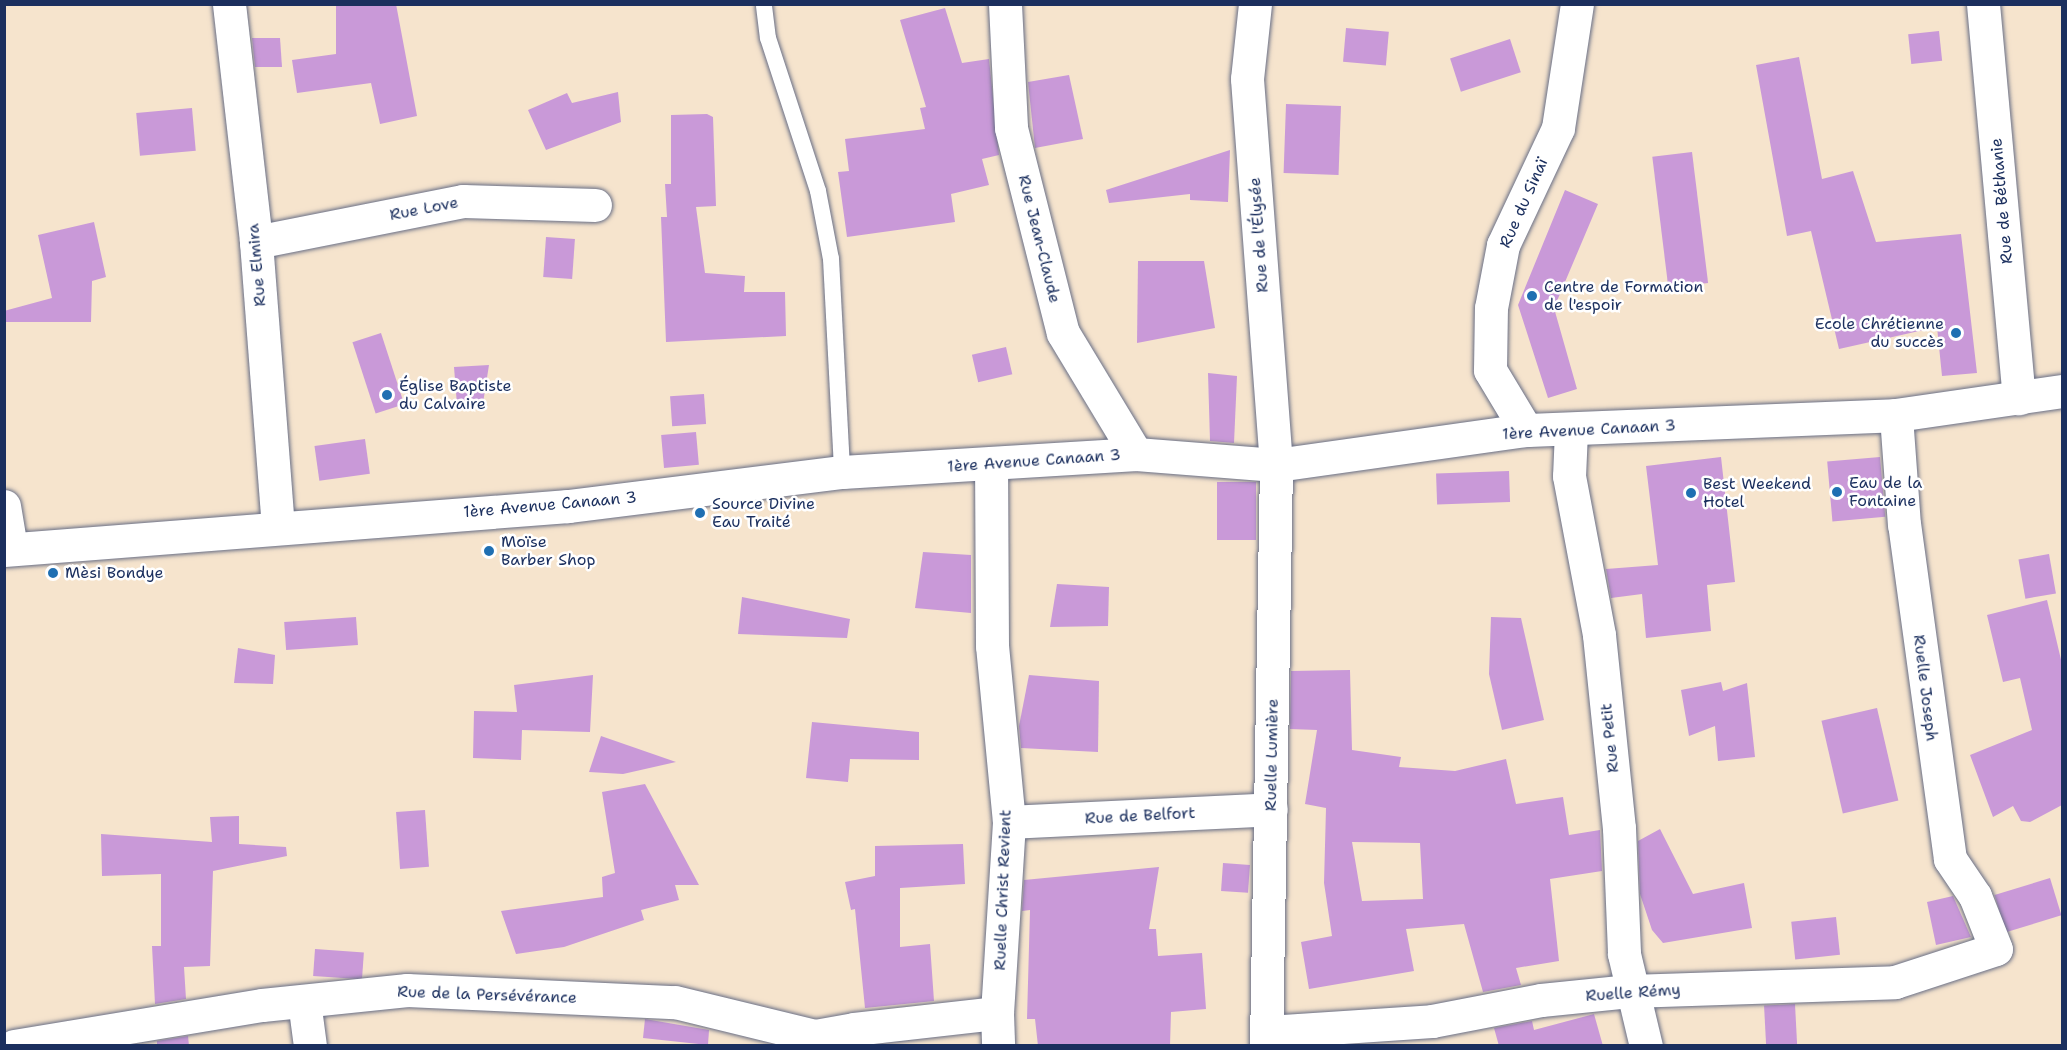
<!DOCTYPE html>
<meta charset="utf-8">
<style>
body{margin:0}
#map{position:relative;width:2067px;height:1050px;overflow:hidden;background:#f6e4cd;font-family:"Shantell Sans",sans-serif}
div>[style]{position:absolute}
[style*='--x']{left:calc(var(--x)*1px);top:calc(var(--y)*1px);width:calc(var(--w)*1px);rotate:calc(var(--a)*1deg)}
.building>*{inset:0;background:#c999d8;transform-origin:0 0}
.roads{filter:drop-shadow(0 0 2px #686e85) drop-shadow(0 0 2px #686e85)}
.lane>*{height:16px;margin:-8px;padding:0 8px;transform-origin:8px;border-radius:8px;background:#fff}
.street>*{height:33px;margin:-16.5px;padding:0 16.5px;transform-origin:16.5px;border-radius:16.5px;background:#fff}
.secondary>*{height:33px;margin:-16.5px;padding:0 16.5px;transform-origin:16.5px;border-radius:16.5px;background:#fff}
.dots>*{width:16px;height:16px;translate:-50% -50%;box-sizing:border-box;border:3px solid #fff;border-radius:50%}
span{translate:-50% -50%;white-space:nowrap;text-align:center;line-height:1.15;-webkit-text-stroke:5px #fff;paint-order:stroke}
.street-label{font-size:16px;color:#1b2f5e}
.poi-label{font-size:16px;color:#1b2f5e}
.left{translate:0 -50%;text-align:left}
.right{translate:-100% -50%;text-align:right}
.frame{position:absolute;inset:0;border:6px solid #1b2f5e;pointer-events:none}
</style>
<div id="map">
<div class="building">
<div style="clip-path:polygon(336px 4px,396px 4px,417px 116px,380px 124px,371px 83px,297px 93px,292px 60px,336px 54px)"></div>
<div style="clip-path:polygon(945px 8px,962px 63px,989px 59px,999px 155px,982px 159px,989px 185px,951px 194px,955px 222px,847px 237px,838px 172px,849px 171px,845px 139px,925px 129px,920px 108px,926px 107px,900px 20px)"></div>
<div style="left:1346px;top:28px;width:43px;height:34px;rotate:5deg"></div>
<div style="left:1939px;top:31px;width:30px;height:31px;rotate:84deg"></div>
<div style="clip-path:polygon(252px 38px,280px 38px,282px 67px,255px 67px)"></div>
<div style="left:1510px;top:39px;width:35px;height:63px;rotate:72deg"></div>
<div style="clip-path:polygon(1799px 57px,1822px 179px,1853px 171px,1876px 242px,1961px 234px,1977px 373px,1942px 376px,1937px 327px,1839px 349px,1811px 231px,1787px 236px,1756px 65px)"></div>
<div style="clip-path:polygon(1069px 75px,1083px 139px,1035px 148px,1028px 82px)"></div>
<div style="clip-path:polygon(618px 92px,621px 122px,546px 150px,528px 110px,567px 93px,572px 103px)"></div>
<div style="left:1286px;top:104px;width:55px;height:69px;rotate:2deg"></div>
<div style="left:192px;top:108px;width:43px;height:56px;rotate:85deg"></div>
<div style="clip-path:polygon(707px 114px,713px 117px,716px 206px,696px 207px,705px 273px,745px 276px,744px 292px,785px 292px,786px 336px,666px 342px,661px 217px,667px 217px,665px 184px,671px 184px,671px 115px)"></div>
<div style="clip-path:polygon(1230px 150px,1228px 202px,1190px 200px,1190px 194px,1109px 203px,1106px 190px)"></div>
<div style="left:1692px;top:152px;width:132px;height:40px;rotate:83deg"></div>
<div style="clip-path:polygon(1565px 190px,1598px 204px,1554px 308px,1577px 389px,1548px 398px,1518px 305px)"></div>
<div style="clip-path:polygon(94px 222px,106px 277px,92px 281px,91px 322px,4px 322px,4px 311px,52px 298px,38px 235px)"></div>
<div style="left:546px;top:237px;width:29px;height:40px;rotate:4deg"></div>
<div style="clip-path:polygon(1138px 261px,1204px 261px,1215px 328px,1137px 343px)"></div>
<div style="left:381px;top:333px;width:75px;height:30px;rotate:72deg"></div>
<div style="left:1006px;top:347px;width:28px;height:35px;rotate:77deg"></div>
<div style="clip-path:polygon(489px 365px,483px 403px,457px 405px,454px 367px)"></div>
<div style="clip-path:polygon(1208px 373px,1237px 376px,1234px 443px,1210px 441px)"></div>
<div style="left:704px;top:394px;width:30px;height:34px;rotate:86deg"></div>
<div style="left:696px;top:432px;width:33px;height:35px;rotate:85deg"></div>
<div style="left:365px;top:439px;width:35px;height:51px;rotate:82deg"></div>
<div style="clip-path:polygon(1721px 457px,1735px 582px,1707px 585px,1711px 631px,1646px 638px,1642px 594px,1611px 598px,1606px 569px,1658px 565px,1646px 466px)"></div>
<div style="left:1880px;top:457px;width:60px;height:53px;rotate:85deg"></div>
<div style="left:1509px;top:471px;width:31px;height:73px;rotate:88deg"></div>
<div style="left:1256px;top:482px;width:58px;height:39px;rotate:90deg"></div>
<div style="clip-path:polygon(923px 552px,971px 555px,971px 613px,915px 608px)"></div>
<div style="left:2049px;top:554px;width:40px;height:31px;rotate:80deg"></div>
<div style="clip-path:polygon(1057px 584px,1109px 587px,1108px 626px,1050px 627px)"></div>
<div style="clip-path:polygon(742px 597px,850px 619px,847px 638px,738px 634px)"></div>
<div style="clip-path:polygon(2047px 600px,2062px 664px,2062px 805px,2030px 822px,2021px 821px,2013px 806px,1993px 817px,1970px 755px,2032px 730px,2020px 678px,2003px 682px,1987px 615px)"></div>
<div style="left:356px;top:617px;width:28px;height:72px;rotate:86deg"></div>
<div style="clip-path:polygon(1491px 617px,1521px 618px,1544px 720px,1502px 730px,1489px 674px)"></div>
<div style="clip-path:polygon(238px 648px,275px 655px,273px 684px,234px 683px)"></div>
<div style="clip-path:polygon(evenodd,1350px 670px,1352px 750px,1401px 757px,1399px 767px,1455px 771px,1506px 759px,1516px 804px,1563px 797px,1569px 835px,1600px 830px,1602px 871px,1550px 879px,1559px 961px,1516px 968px,1521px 985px,1483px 992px,1464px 924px,1406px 929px,1414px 971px,1309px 989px,1301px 942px,1332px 936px,1324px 883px,1326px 808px,1305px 804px,1317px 730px,1290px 729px,1291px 671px,1350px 670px,1352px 842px,1420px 843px,1423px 899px,1362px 901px,1352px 842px)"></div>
<div style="clip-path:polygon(593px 675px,590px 732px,522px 730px,521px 760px,473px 758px,474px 711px,517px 712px,514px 685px)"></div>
<div style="clip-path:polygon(1029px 675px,1099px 681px,1098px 752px,1021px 748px,1019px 726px)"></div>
<div style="clip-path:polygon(1721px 682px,1723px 691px,1747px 683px,1755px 757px,1718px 761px,1715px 726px,1689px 736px,1681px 690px)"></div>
<div style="left:1877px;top:708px;width:95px;height:57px;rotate:77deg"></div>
<div style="clip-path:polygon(812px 722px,919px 732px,919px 760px,850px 759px,848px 782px,806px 778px)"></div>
<div style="clip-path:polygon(601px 736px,676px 762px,623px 774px,589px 772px)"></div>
<div style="clip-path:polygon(645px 784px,699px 885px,675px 885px,679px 900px,641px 910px,644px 920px,564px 947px,516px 954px,501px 911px,603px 897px,602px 877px,615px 873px,602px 792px)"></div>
<div style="left:425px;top:810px;width:57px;height:29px;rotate:86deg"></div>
<div style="clip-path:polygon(239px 816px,239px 844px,286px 847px,287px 856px,213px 871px,210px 966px,184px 967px,186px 999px,155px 1004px,152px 946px,161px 946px,161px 874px,102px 876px,101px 834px,212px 842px,210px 817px)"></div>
<div style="clip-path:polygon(1660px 829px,1693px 894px,1744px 883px,1752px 928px,1663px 943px,1652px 930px,1640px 894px,1638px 841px)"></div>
<div style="clip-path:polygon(963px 844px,965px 884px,900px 888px,900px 947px,930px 944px,934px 1001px,865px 1008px,855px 909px,851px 910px,845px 882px,875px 876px,875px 846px)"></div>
<div style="left:1223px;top:863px;width:27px;height:28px;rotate:4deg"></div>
<div style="clip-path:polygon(1159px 867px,1149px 929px,1156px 929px,1158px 956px,1202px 953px,1206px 1009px,1171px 1012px,1170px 1046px,1038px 1046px,1035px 1019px,1027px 1019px,1030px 910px,1022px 911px,1024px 880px)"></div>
<div style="left:2050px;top:878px;width:39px;height:58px;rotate:73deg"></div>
<div style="clip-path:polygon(1953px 896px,1971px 937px,1936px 945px,1927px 902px)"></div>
<div style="left:1836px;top:917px;width:38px;height:45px;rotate:84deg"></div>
<div style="left:315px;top:949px;width:49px;height:27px;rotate:4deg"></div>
<div style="left:1795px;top:1004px;width:40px;height:31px;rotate:87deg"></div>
<div style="clip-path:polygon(1594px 1014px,1603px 1046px,1499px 1046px,1494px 1028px,1532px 1021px,1534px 1030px)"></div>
<div style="clip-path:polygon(645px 1019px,709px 1030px,708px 1045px,643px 1038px)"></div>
<div style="clip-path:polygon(188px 1036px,189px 1046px,157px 1046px,157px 1041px)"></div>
</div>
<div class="roads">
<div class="lane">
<div style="--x:764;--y:6;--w:32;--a:83"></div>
<div style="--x:768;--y:38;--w:161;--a:71.9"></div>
<div style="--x:818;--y:191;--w:69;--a:79.2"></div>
<div style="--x:831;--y:259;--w:213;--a:87"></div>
</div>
<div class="street">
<div style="--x:229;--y:4;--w:240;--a:83.5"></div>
<div style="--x:256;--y:242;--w:286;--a:85.6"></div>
<div style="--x:1005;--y:4;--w:124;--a:87.2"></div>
<div style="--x:1011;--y:128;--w:211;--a:75.8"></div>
<div style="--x:1063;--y:333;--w:141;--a:58.9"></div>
<div style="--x:1255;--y:4;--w:75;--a:96.1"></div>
<div style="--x:1247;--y:79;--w:387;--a:85.7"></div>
<div style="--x:1276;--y:465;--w:581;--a:90.99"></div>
<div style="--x:1983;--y:4;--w:396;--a:84.8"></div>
<div style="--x:256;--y:242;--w:211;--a:-11.2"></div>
<div style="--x:463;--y:201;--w:132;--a:1.7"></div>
<div style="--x:1526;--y:430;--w:70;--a:-121"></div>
<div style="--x:1490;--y:370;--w:62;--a:-89.1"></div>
<div style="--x:1491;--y:308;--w:64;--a:-79.2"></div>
<div style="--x:1503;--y:245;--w:129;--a:-64.8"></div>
<div style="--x:1558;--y:128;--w:125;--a:-81.3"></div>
<div style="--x:1571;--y:431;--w:45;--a:92.5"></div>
<div style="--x:1569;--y:476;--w:162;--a:79.3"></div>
<div style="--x:1599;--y:635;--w:194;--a:84.1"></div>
<div style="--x:1619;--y:828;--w:126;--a:87.7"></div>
<div style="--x:1624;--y:954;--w:95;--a:76.6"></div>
<div style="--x:4;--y:506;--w:43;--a:80.5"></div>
<div style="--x:1009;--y:822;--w:262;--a:-2.8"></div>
<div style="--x:304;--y:1001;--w:45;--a:82.4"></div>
<div style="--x:997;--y:1013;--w:33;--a:88"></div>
<div style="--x:1268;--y:1032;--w:164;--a:-3.8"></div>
<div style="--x:1432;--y:1021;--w:111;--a:-10.9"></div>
<div style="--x:1541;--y:1000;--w:89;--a:-5.8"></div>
<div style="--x:1630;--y:991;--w:265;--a:-1.9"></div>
<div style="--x:1895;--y:982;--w:106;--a:-18.1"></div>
<div style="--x:1996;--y:949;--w:57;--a:-111.6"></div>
<div style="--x:1975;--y:896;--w:45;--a:-124"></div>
<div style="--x:1950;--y:859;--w:337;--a:-97.8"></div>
<div style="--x:1904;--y:525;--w:110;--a:-94.2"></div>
<div style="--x:14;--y:1046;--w:251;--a:-9.4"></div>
<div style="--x:262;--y:1005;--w:146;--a:-5.9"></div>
<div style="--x:407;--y:990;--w:268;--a:2.6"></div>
<div style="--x:675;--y:1002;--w:144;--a:13.7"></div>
<div style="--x:808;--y:1046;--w:12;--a:-55"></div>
<div style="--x:815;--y:1036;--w:40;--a:-10"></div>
<div style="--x:854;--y:1029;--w:144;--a:-6.4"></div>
<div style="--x:997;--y:1013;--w:191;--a:-86.4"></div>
<div style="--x:1009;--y:822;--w:177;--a:-95.5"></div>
<div style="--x:992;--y:646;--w:182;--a:-90.3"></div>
</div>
<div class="secondary">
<div style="--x:4;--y:550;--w:566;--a:-4.46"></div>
<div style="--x:568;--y:506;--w:276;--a:-7.1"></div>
<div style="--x:842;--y:472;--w:295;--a:-3.5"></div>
<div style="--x:1136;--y:454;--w:140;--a:4.5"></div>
<div style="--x:1276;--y:465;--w:252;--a:-8"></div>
<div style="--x:1526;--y:430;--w:370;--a:-2.3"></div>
<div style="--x:1896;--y:415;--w:168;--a:-8.2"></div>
</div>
</div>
<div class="dots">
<div style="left:1532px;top:296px;background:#1f6fb2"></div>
<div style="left:1956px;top:333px;background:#1f6fb2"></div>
<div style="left:387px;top:395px;background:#1f6fb2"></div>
<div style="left:1837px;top:492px;background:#1f6fb2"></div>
<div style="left:1691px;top:493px;background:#1f6fb2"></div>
<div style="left:700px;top:513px;background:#1f6fb2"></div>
<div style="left:489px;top:551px;background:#1f6fb2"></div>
<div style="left:53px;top:573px;background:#1f6fb2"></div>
</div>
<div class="street-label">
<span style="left:2002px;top:201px;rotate:-95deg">Rue de Béthanie</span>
<span style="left:1524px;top:203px;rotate:-66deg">Rue du Sinaï</span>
<span style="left:424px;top:209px;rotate:-11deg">Rue Love</span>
<span style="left:1259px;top:235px;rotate:-94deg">Rue de l'Élysée</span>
<span style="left:1039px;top:239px;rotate:76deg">Rue Jean-Claude</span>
<span style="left:257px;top:265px;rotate:-95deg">Rue Elmira</span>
<span style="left:1589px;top:430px;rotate:-3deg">1ère Avenue Canaan 3</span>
<span style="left:1034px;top:461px;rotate:-4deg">1ère Avenue Canaan 3</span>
<span style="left:550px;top:505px;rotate:-5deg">1ère Avenue Canaan 3</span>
<span style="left:1925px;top:688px;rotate:83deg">Ruelle Joseph</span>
<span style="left:1610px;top:738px;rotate:-96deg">Rue Petit</span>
<span style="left:1272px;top:755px;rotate:-89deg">Ruelle Lumière</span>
<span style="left:1140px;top:816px;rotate:-3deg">Rue de Belfort</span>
<span style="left:1003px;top:890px;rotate:-88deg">Ruelle Christ Revient</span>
<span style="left:1633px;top:993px;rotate:-4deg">Ruelle Rémy</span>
<span style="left:487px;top:995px;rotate:2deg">Rue de la Persévérance</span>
</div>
<div class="poi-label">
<span class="left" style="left:1544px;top:296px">Centre de Formation<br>de l'espoir</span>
<span class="right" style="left:1944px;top:333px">Ecole Chrétienne<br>du succès</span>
<span class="left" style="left:399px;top:395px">Église Baptiste<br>du Calvaire</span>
<span class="left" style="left:1849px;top:492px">Eau de la<br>Fontaine</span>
<span class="left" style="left:1703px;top:493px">Best Weekend<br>Hotel</span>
<span class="left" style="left:712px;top:513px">Source Divine<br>Eau Traité</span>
<span class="left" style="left:501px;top:551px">Moïse<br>Barber Shop</span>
<span class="left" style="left:65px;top:573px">Mèsi Bondye</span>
</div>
<div class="frame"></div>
</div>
